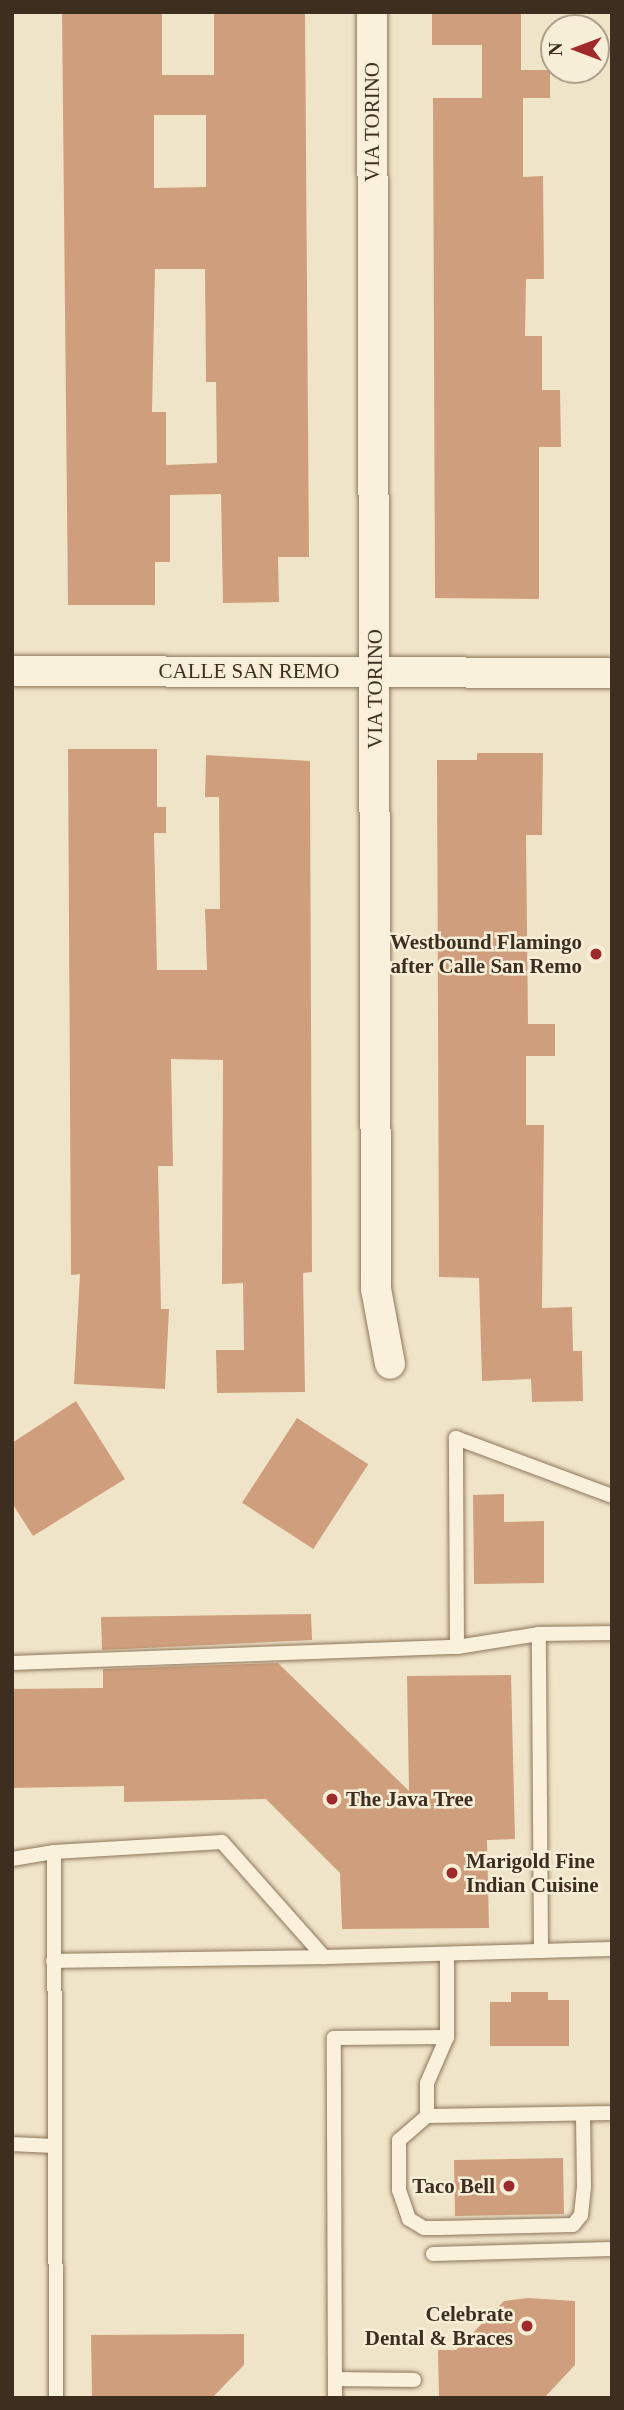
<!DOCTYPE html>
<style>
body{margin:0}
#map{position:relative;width:624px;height:2410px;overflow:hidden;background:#f0e4c8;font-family:"Times New Roman",serif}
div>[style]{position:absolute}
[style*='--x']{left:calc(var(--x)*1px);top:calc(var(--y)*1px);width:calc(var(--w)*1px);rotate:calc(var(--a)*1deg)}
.building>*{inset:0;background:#cf9f7d;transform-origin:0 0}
.roads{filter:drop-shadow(0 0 2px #8d765c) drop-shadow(0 0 2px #8d765c)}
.service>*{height:14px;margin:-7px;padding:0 7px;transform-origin:7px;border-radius:7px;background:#faf1dc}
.minor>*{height:30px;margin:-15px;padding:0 15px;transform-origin:15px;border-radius:15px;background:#faf1dc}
.dots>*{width:19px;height:19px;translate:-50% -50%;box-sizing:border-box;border:4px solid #f7eed8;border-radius:50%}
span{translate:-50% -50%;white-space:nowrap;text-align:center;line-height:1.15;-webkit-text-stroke:5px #f7eed8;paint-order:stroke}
.street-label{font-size:21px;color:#3d2e20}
.poi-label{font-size:21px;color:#3d2e20;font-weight:700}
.right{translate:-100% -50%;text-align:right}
.left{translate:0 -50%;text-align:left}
.frame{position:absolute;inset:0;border:14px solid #3d2e20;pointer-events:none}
.north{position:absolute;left:540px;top:14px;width:70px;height:70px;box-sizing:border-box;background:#f7eed8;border:2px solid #ada18e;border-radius:50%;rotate:270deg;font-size:19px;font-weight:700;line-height:28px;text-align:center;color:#3d2e20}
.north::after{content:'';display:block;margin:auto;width:24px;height:32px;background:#9e2a2b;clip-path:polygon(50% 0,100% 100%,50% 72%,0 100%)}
</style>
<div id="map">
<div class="building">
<div style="clip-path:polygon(evenodd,62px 12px,162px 12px,162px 75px,214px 75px,214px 12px,305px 12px,309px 557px,278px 557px,279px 602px,223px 603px,221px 494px,170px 495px,170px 562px,155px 562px,155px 605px,68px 605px,62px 12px,154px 115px,206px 115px,206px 187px,154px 188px,154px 115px,62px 12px,155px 269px,205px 269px,206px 382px,216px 382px,217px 463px,166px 465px,166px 412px,152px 412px,155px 269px)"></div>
<div style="clip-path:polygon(432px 12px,521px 12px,521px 70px,550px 70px,550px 98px,523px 98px,523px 177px,543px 176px,544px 279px,526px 279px,525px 336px,542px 336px,542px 390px,560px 390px,561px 447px,539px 447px,539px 599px,435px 598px,433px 98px,482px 98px,482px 45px,432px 45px)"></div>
<div style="clip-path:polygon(68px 749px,157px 749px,157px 807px,166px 807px,166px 833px,154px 833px,157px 970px,207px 970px,205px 909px,220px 909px,219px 797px,205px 797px,206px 755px,310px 761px,312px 1272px,303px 1273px,305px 1392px,217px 1393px,216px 1350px,244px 1350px,243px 1283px,222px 1284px,223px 1060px,171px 1059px,173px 1166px,158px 1166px,161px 1309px,169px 1309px,165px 1389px,74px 1384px,80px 1274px,71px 1275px)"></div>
<div style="clip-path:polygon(477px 753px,543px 753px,542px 835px,526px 835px,528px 1024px,555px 1024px,555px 1056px,526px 1056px,526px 1125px,544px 1125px,542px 1308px,572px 1307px,573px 1351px,582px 1351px,583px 1401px,532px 1402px,531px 1379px,482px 1381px,479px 1278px,439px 1277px,437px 760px,477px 760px)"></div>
<div style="clip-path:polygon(76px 1401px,125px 1479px,33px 1536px,12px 1503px,12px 1443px)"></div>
<div style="left:297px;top:1418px;width:85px;height:101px;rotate:33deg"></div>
<div style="clip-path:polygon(504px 1494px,504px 1522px,544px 1521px,544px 1583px,474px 1584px,473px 1495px)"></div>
<div style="clip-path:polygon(311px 1614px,312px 1640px,102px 1650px,101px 1617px)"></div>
<div style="clip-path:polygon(278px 1663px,409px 1791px,407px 1676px,511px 1675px,515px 1839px,487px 1840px,489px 1928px,342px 1929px,340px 1873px,266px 1799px,124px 1802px,124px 1786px,12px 1788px,12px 1689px,103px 1688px,103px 1669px)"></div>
<div style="clip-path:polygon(511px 1992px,548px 1992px,548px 2000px,569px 2000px,569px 2046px,490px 2046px,490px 2002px,511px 2002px)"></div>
<div style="left:563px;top:2158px;width:56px;height:109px;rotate:89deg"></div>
<div style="clip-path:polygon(528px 2298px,575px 2301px,575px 2365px,544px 2398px,439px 2398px,438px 2350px,456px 2350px,504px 2301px)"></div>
<div style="clip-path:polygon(244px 2334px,244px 2365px,212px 2398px,92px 2398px,91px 2335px)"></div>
</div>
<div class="roads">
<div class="service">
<div style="--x:457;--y:1647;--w:209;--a:-90.3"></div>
<div style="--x:456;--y:1438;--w:166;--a:20.4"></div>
<div style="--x:12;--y:1663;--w:445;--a:-2.1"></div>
<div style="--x:457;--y:1647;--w:83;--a:-9"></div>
<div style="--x:54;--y:1852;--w:168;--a:-3.4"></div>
<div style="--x:222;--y:1842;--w:154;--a:48.4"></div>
<div style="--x:324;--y:1957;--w:288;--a:-1.6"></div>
<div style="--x:12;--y:1859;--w:43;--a:-9.5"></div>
<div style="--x:54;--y:1852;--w:546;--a:89.79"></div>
<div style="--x:541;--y:1951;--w:317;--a:-90.4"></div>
<div style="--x:539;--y:1634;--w:73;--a:-0.8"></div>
<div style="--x:53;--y:1961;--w:271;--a:-0.8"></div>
<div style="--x:447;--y:2037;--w:50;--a:113.5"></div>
<div style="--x:427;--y:2083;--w:33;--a:90"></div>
<div style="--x:427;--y:2116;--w:185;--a:-0.9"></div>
<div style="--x:427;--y:2116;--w:37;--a:139"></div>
<div style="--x:399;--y:2140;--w:50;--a:90"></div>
<div style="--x:399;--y:2190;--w:31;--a:71"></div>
<div style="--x:409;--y:2219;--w:17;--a:31"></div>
<div style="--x:424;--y:2228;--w:15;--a:0"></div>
<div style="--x:439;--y:2228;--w:134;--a:-1.3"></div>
<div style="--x:573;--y:2225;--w:13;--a:-51"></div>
<div style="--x:581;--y:2215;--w:28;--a:-84"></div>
<div style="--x:584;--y:2187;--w:72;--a:-90.8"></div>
<div style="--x:12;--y:2144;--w:41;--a:2.8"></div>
<div style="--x:433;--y:2254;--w:179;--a:-1.6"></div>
<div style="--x:335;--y:2379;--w:79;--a:0.7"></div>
<div style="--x:335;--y:2398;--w:360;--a:-90.2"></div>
<div style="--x:334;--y:2038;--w:113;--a:-0.5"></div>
<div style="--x:447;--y:2037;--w:83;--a:-90"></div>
</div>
<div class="minor">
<div style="--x:372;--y:12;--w:1277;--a:89.82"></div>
<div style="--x:376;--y:1289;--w:76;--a:79.4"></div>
<div style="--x:12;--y:671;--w:600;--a:0.19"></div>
</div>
</div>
<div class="dots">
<div style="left:596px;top:954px;background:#9e2a2b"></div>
<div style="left:332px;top:1799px;background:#9e2a2b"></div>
<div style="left:452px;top:1873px;background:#9e2a2b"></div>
<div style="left:509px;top:2186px;background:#9e2a2b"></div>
<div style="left:527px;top:2326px;background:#9e2a2b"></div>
</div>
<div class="street-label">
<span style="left:372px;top:122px;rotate:-90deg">VIA TORINO</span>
<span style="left:249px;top:671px">CALLE SAN REMO</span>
<span style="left:375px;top:689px;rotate:-90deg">VIA TORINO</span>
</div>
<div class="poi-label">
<span class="right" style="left:582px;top:954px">Westbound Flamingo<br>after Calle San Remo</span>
<span class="left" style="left:346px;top:1799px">The Java Tree</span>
<span class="left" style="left:466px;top:1873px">Marigold Fine<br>Indian Cuisine</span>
<span class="right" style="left:495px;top:2186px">Taco Bell</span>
<span class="right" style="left:513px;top:2326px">Celebrate<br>Dental &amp; Braces</span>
</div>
<div class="frame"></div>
<div class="north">N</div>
</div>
